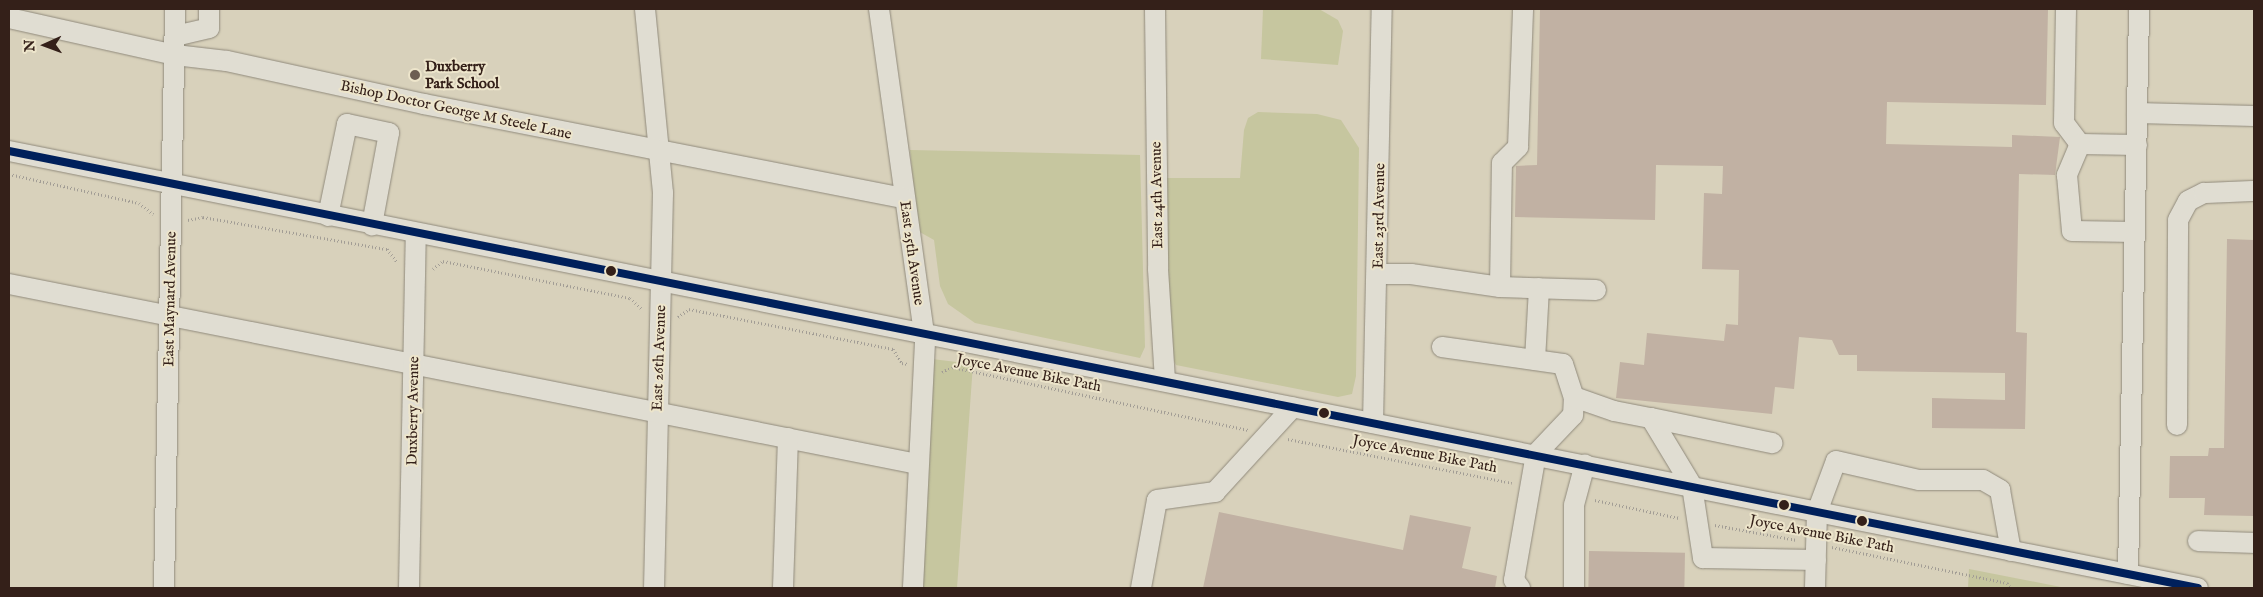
<!DOCTYPE html>
<style>
body{margin:0}
#map{position:relative;width:2263px;height:597px;overflow:hidden;background:#d8d1bb;font-family:"IM FELL English",serif}
div>[style]{position:absolute}
[style*='--x']{left:calc(var(--x)*1px);top:calc(var(--y)*1px);width:calc(var(--w)*1px);rotate:calc(var(--a)*1deg)}
.green>*{inset:0;background:#c6c69f}
.building>*{inset:0;background:#c1b1a3;transform-origin:0 0}
.path>*{height:3px;margin-top:-1.5px;transform-origin:0;background:repeating-linear-gradient(90deg,#a29d95 0 1px,transparent 0 3.5px)}
.roads{filter:drop-shadow(0 0 1px #908a7c) drop-shadow(0 0 1px #908a7c)}
.minor>*{height:20px;margin:-10px;padding:0 10px;transform-origin:10px;border-radius:10px;background:#e0ddd2}
.bus-1>*{height:8px;margin:-4px;padding:0 4px;transform-origin:4px;border-radius:4px;background:#00205b}
.dots>*{width:14px;height:14px;translate:-50% -50%;box-sizing:border-box;border:2px solid #ede5cb;border-radius:50%}
span{translate:-50% -50%;white-space:nowrap;text-align:center;line-height:1.15;-webkit-text-stroke:4px #ede5cb;paint-order:stroke}
.poi-label{font-size:15px;color:#342019;font-weight:700}
.left{translate:0 -50%;text-align:left}
.street-label{font-size:15px;color:#342019}
.frame{position:absolute;inset:0;border:10px solid #342019;pointer-events:none}
.north{position:absolute;left:20px;top:20px;width:50px;height:50px;-webkit-text-stroke:4px #ede5cb;paint-order:stroke;rotate:268deg;font-size:14px;font-weight:700;line-height:20px;text-align:center;color:#342019}
.north::after{content:'';display:block;margin:auto;width:18px;height:22px;background:#342019;clip-path:polygon(50% 0,100% 100%,50% 72%,0 100%)}
</style>
<div id="map">
<div class="green">
<div style="clip-path:polygon(1263px 9px,1319px 9px,1338px 20px,1343px 31px,1338px 65px,1261px 59px)"></div>
<div style="clip-path:polygon(1258px 112px,1317px 114px,1341px 120px,1359px 148px,1356px 376px,1352px 394px,1338px 397px,1176px 365px,1166px 346px,1161px 178px,1240px 178px,1244px 130px,1248px 118px)"></div>
<div style="clip-path:polygon(910px 150px,1140px 155px,1145px 347px,1140px 358px,975px 323px,948px 304px,940px 286px,934px 240px,918px 231px)"></div>
<div style="clip-path:polygon(932px 359px,973px 364px,957px 588px,922px 588px)"></div>
<div style="clip-path:polygon(1969px 569px,2066px 588px,1968px 588px)"></div>
</div>
<div class="building">
<div style="clip-path:polygon(1540px 9px,2048px 9px,2046px 105px,1887px 102px,1886px 144px,2012px 147px,2012px 135px,2060px 137px,2055px 175px,2019px 174px,2016px 332px,2027px 333px,2025px 429px,1932px 428px,1932px 398px,2005px 400px,2005px 373px,1857px 371px,1857px 355px,1839px 355px,1832px 340px,1799px 337px,1794px 389px,1775px 387px,1772px 414px,1616px 398px,1620px 362px,1644px 365px,1647px 333px,1724px 341px,1726px 324px,1738px 325px,1739px 270px,1702px 269px,1704px 193px,1722px 194px,1723px 166px,1656px 165px,1655px 220px,1515px 217px,1516px 166px,1537px 165px)"></div>
<div style="clip-path:polygon(2227px 239px,2254px 240px,2254px 516px,2204px 515px,2205px 498px,2169px 498px,2170px 456px,2208px 456px,2209px 448px,2224px 448px)"></div>
<div style="clip-path:polygon(1219px 512px,1403px 550px,1410px 515px,1471px 527px,1462px 568px,1497px 576px,1495px 588px,1203px 588px)"></div>
<div style="left:1589px;top:551px;width:96px;height:37px;rotate:1deg"></div>
</div>
<div class="path">
<div style="--x:9;--y:174;--w:133;--a:12.6"></div>
<div style="--x:139;--y:203;--w:18;--a:38"></div>
<div style="--x:188;--y:220;--w:15;--a:-11"></div>
<div style="--x:203;--y:217;--w:187;--a:9.9"></div>
<div style="--x:387;--y:249;--w:16;--a:52"></div>
<div style="--x:433;--y:269;--w:13;--a:-39"></div>
<div style="--x:443;--y:261;--w:191;--a:11.2"></div>
<div style="--x:630;--y:298;--w:16;--a:43"></div>
<div style="--x:678;--y:317;--w:14;--a:-36"></div>
<div style="--x:689;--y:309;--w:208;--a:11.1"></div>
<div style="--x:893;--y:349;--w:17;--a:57"></div>
<div style="--x:902;--y:363;--w:6;--a:9"></div>
<div style="--x:942;--y:372;--w:11;--a:-27"></div>
<div style="--x:952;--y:367;--w:303;--a:12"></div>
<div style="--x:1288;--y:439;--w:228;--a:11.1"></div>
<div style="--x:1595;--y:500;--w:86;--a:12.1"></div>
<div style="--x:1715;--y:525;--w:83;--a:10.4"></div>
<div style="--x:1832;--y:547;--w:179;--a:11.6"></div>
<div style="--x:2007;--y:583;--w:6;--a:51"></div>
</div>
<div class="roads">
<div class="minor">
<div style="--x:645;--y:9;--w:185;--a:84.4"></div>
<div style="--x:663;--y:193;--w:395;--a:91.3"></div>
<div style="--x:879;--y:9;--w:336;--a:82.1"></div>
<div style="--x:925;--y:342;--w:246;--a:92.8"></div>
<div style="--x:1155;--y:9;--w:260;--a:89.3"></div>
<div style="--x:1158;--y:269;--w:112;--a:86.4"></div>
<div style="--x:2066;--y:9;--w:114;--a:91"></div>
<div style="--x:2064;--y:123;--w:26;--a:53"></div>
<div style="--x:2080;--y:144;--w:57;--a:1"></div>
<div style="--x:9;--y:18;--w:170;--a:12.6"></div>
<div style="--x:175;--y:55;--w:52;--a:6.6"></div>
<div style="--x:227;--y:61;--w:202;--a:12.3"></div>
<div style="--x:424;--y:104;--w:489;--a:11.1"></div>
<div style="--x:175;--y:36;--w:35;--a:-13"></div>
<div style="--x:209;--y:28;--w:19;--a:-90"></div>
<div style="--x:2137;--y:113;--w:117;--a:1.5"></div>
<div style="--x:2080;--y:144;--w:34;--a:113"></div>
<div style="--x:2067;--y:175;--w:56;--a:84.9"></div>
<div style="--x:2072;--y:231;--w:63;--a:0.9"></div>
<div style="--x:9;--y:151;--w:2232;--a:11.29"></div>
<div style="--x:328;--y:216;--w:94;--a:-78.3"></div>
<div style="--x:347;--y:124;--w:43;--a:12.1"></div>
<div style="--x:389;--y:133;--w:94;--a:100.5"></div>
<div style="--x:1378;--y:274;--w:33;--a:0"></div>
<div style="--x:1411;--y:274;--w:90;--a:8.3"></div>
<div style="--x:1500;--y:287;--w:124;--a:-89.1"></div>
<div style="--x:1502;--y:163;--w:23;--a:-45"></div>
<div style="--x:1518;--y:147;--w:138;--a:-87.9"></div>
<div style="--x:9;--y:284;--w:926;--a:11.21"></div>
<div style="--x:1500;--y:287;--w:96;--a:1.8"></div>
<div style="--x:1442;--y:347;--w:122;--a:8"></div>
<div style="--x:1563;--y:364;--w:35;--a:72"></div>
<div style="--x:1574;--y:397;--w:18;--a:93"></div>
<div style="--x:1573;--y:415;--w:54;--a:133.5"></div>
<div style="--x:1536;--y:454;--w:128;--a:99.9"></div>
<div style="--x:1514;--y:580;--w:10;--a:53"></div>
<div style="--x:1535;--y:360;--w:72;--a:-86.8"></div>
<div style="--x:1574;--y:397;--w:42;--a:19.3"></div>
<div style="--x:1614;--y:411;--w:38;--a:11"></div>
<div style="--x:1651;--y:418;--w:79;--a:58.9"></div>
<div style="--x:1692;--y:486;--w:73;--a:81.3"></div>
<div style="--x:1703;--y:558;--w:113;--a:1"></div>
<div style="--x:1651;--y:418;--w:124;--a:11.7"></div>
<div style="--x:1373;--y:423;--w:414;--a:-88.8"></div>
<div style="--x:2177;--y:425;--w:205;--a:-89.7"></div>
<div style="--x:2178;--y:220;--w:21;--a:-62"></div>
<div style="--x:2188;--y:201;--w:18;--a:-27"></div>
<div style="--x:2204;--y:193;--w:50;--a:-2.3"></div>
<div style="--x:2198;--y:541;--w:56;--a:2"></div>
<div style="--x:2128;--y:574;--w:565;--a:-88.88"></div>
<div style="--x:164;--y:588;--w:579;--a:-88.91"></div>
<div style="--x:409;--y:588;--w:354;--a:-88.9"></div>
<div style="--x:783;--y:588;--w:150;--a:-88.1"></div>
<div style="--x:1141;--y:588;--w:89;--a:-79.7"></div>
<div style="--x:1157;--y:500;--w:59;--a:-7.9"></div>
<div style="--x:1215;--y:492;--w:115;--a:-47.5"></div>
<div style="--x:1574;--y:588;--w:83;--a:-90"></div>
<div style="--x:1574;--y:505;--w:42;--a:-75"></div>
<div style="--x:1815;--y:588;--w:76;--a:-88.5"></div>
<div style="--x:1817;--y:512;--w:54;--a:-69.6"></div>
<div style="--x:1836;--y:461;--w:85;--a:12.9"></div>
<div style="--x:1919;--y:480;--w:64;--a:0"></div>
<div style="--x:1983;--y:480;--w:20;--a:30"></div>
<div style="--x:2000;--y:490;--w:62;--a:79.8"></div>
</div>
</div>
<div class="bus-1">
<div style="--x:9;--y:151;--w:2232;--a:11.29"></div>
</div>
<div class="dots">
<div style="left:415px;top:75px;background:#6d5e52"></div>
<div style="left:611px;top:271px;background:#342019"></div>
<div style="left:1324px;top:413px;background:#342019"></div>
<div style="left:1784px;top:505px;background:#342019"></div>
<div style="left:1862px;top:521px;background:#342019"></div>
</div>
<div class="poi-label">
<span class="left" style="left:425px;top:75px">Duxberry<br>Park School</span>
</div>
<div class="street-label">
<span style="left:456px;top:110px;rotate:12deg">Bishop Doctor George M Steele Lane</span>
<span style="left:1157px;top:195px;rotate:-91deg">East 24th Avenue</span>
<span style="left:1379px;top:216px;rotate:-89deg">East 23rd Avenue</span>
<span style="left:912px;top:253px;rotate:82deg">East 25th Avenue</span>
<span style="left:170px;top:299px;rotate:-89deg">East Maynard Avenue</span>
<span style="left:659px;top:358px;rotate:-88deg">East 26th Avenue</span>
<span style="left:1029px;top:373px;rotate:11deg">Joyce Avenue Bike Path</span>
<span style="left:413px;top:411px;rotate:-89deg">Duxberry Avenue</span>
<span style="left:1425px;top:454px;rotate:11deg">Joyce Avenue Bike Path</span>
<span style="left:1822px;top:534px;rotate:11deg">Joyce Avenue Bike Path</span>
</div>
<div class="frame"></div>
<div class="north">N</div>
</div>
